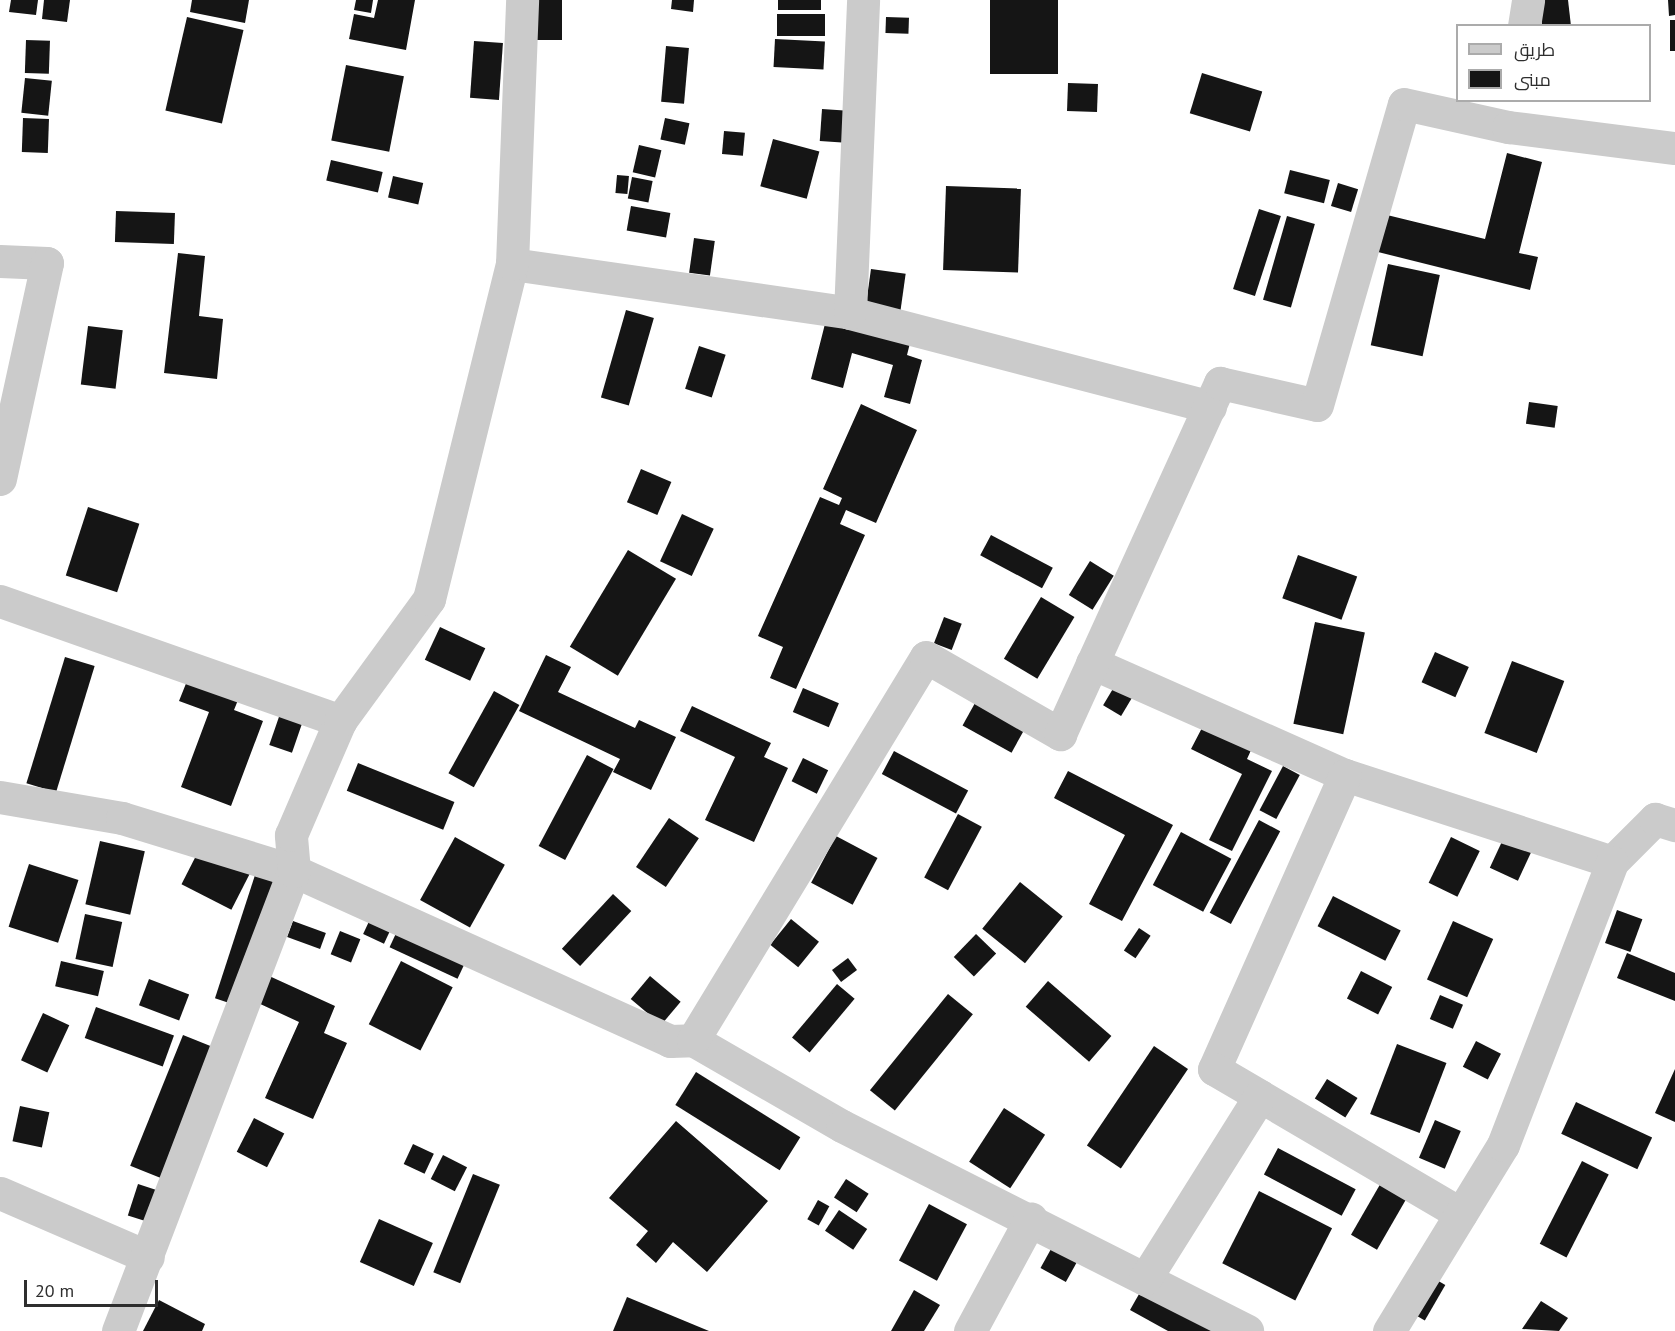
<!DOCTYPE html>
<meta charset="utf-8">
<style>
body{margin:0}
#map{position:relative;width:1675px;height:1331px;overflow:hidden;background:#fff;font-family:"PT Sans",Cairo,sans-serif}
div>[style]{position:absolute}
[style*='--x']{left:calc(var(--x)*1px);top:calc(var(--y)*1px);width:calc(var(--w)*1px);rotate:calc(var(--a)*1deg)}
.building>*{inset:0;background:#151515;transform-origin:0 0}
.minor>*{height:33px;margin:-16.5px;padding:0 16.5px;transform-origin:16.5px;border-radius:16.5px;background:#cbcbcb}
span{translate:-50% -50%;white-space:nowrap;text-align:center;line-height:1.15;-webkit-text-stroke:6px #fff;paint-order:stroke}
.legend{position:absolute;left:1456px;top:24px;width:195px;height:78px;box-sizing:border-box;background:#fff;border:2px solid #ababab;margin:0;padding:8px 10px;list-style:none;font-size:18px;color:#2e2e2e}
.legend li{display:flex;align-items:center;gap:12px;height:30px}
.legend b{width:30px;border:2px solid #ababab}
.scale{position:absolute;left:24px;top:1280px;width:134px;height:27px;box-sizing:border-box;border:3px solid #2e2e2e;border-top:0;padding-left:8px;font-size:18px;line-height:21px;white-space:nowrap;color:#2e2e2e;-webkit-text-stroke:4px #fff;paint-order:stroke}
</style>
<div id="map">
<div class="building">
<div style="clip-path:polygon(11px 0,38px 0,36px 15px,9px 12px)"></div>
<div style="clip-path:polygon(44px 0,70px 0,67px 22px,42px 19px)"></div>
<div style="clip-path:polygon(192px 0,249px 0,245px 23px,190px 12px)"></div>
<div style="clip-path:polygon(356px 0,373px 0,371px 13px,354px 10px)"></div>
<div style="clip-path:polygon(378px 0,415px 0,406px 50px,349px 39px,354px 14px,374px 18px)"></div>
<div style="left:532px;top:0;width:30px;height:40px"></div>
<div style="clip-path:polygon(672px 0,694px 0,693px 12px,671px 9px)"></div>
<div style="left:778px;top:0;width:43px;height:10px"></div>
<div style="left:990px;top:0;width:68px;height:74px"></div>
<div style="clip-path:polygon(1540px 0,1568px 0,1571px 26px,1542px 26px)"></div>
<div style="clip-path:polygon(1668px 0,1675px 0,1675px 15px,1669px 16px)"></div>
<div style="left:777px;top:14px;width:48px;height:22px"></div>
<div style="left:187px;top:17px;width:58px;height:96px;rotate:13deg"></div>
<div style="left:886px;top:17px;width:23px;height:16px;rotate:2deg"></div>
<div style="left:1670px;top:20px;width:5px;height:31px"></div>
<div style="left:775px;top:39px;width:50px;height:28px;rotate:3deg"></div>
<div style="left:26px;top:40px;width:24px;height:33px;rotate:2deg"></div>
<div style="left:474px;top:41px;width:29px;height:57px;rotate:4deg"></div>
<div style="left:666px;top:46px;width:23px;height:56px;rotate:5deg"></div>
<div style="left:346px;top:65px;width:59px;height:77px;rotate:11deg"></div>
<div style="left:1202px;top:73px;width:63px;height:42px;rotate:17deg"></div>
<div style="left:25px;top:78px;width:27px;height:35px;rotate:6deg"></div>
<div style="left:1068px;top:83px;width:30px;height:28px;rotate:2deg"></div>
<div style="left:822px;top:109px;width:26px;height:32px;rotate:4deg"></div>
<div style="left:23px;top:118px;width:26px;height:34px;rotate:2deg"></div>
<div style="left:665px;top:118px;width:25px;height:22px;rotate:12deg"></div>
<div style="left:724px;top:131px;width:21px;height:23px;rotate:5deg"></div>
<div style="left:773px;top:139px;width:48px;height:49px;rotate:15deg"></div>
<div style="left:639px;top:145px;width:23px;height:28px;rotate:13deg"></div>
<div style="clip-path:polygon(1507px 153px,1542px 162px,1519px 253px,1538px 257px,1530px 290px,1378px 252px,1387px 215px,1485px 239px)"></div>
<div style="left:331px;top:160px;width:53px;height:21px;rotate:13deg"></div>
<div style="left:1290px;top:170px;width:41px;height:24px;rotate:14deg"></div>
<div style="left:617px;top:175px;width:12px;height:18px;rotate:5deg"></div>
<div style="left:393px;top:176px;width:31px;height:22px;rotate:13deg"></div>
<div style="left:632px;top:177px;width:21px;height:22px;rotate:11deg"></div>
<div style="left:1338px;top:183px;width:21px;height:24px;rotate:17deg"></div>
<div style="left:946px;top:186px;width:75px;height:84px;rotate:2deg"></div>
<div style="left:631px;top:206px;width:40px;height:25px;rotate:10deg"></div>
<div style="left:1259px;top:209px;width:23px;height:84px;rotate:18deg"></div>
<div style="left:116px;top:211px;width:59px;height:31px;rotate:2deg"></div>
<div style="left:1287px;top:216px;width:29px;height:87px;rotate:16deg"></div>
<div style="left:694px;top:238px;width:21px;height:35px;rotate:8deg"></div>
<div style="clip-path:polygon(178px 253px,205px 256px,199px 316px,223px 319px,217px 379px,164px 373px)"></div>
<div style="left:1388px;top:264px;width:53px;height:83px;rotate:12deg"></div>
<div style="left:871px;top:269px;width:35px;height:39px;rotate:8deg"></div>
<div style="left:626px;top:310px;width:29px;height:91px;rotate:16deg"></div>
<div style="clip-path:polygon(827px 316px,911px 339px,907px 355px,922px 360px,910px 404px,884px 397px,893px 365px,852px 353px,843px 388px,811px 379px)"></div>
<div style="left:88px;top:326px;width:35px;height:59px;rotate:7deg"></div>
<div style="left:699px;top:346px;width:28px;height:45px;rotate:18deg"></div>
<div style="left:1529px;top:402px;width:29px;height:22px;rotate:8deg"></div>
<div style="clip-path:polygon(861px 404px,917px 430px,876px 523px,846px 510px,840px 524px,865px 535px,796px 689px,770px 678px,783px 647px,758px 636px,820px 497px,839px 505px,842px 498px,823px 489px)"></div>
<div style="left:641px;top:469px;width:33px;height:36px;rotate:23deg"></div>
<div style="left:88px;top:507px;width:54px;height:72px;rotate:18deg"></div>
<div style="left:682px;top:514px;width:35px;height:52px;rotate:25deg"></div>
<div style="left:991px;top:535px;width:70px;height:23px;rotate:28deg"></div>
<div style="left:628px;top:550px;width:56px;height:113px;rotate:31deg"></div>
<div style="left:1298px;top:555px;width:63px;height:46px;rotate:20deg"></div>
<div style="left:1090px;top:561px;width:28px;height:40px;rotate:32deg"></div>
<div style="left:1041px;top:597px;width:39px;height:72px;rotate:31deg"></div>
<div style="left:944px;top:617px;width:19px;height:28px;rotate:21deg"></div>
<div style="left:1315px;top:622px;width:51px;height:104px;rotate:12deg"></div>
<div style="left:440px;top:627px;width:50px;height:36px;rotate:25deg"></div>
<div style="left:1435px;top:652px;width:37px;height:33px;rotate:24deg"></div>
<div style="clip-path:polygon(546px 655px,571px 667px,558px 692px,635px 728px,639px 720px,676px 737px,651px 790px,613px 772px,620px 759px,519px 711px)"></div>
<div style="left:65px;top:657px;width:31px;height:132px;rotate:17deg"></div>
<div style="left:1512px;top:661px;width:56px;height:77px;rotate:21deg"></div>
<div style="clip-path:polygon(189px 676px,240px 695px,234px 710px,263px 721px,231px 806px,181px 787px,209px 712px,179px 701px)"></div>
<div style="left:1117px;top:682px;width:21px;height:27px;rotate:31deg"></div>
<div style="left:803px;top:688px;width:39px;height:26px;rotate:23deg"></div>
<div style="left:494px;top:691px;width:29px;height:94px;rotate:29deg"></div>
<div style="left:980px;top:694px;width:56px;height:36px;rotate:29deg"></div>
<div style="clip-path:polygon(692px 706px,771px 743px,764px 757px,788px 768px,754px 842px,705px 820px,735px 757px,680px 731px)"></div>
<div style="left:281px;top:711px;width:24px;height:36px;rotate:19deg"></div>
<div style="clip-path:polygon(1204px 724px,1252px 748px,1247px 759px,1272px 771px,1232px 851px,1209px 840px,1242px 774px,1191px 749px)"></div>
<div style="left:894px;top:751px;width:84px;height:26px;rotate:28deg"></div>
<div style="left:587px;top:755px;width:30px;height:103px;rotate:28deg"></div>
<div style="left:803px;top:758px;width:28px;height:26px;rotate:26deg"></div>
<div style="left:358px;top:763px;width:104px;height:30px;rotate:22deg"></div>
<div style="left:1283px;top:766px;width:19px;height:50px;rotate:28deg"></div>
<div style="clip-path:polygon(1068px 771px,1173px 825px,1122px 921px,1089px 904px,1125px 835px,1054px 798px)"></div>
<div style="left:958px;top:814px;width:27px;height:72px;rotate:28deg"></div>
<div style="left:669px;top:818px;width:36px;height:59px;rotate:34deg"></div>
<div style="left:1259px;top:820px;width:24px;height:105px;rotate:28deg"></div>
<div style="left:1181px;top:832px;width:57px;height:60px;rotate:28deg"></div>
<div style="left:1505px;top:835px;width:31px;height:36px;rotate:25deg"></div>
<div style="left:836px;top:836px;width:47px;height:53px;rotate:28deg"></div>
<div style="left:455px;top:837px;width:57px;height:72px;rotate:29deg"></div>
<div style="left:1451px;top:837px;width:32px;height:51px;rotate:26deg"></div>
<div style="left:100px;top:841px;width:46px;height:65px;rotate:13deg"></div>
<div style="left:201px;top:846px;width:56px;height:43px;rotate:27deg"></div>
<div style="left:29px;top:864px;width:52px;height:66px;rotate:18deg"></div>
<div style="left:257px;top:869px;width:22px;height:136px;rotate:18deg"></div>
<div style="left:1020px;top:882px;width:55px;height:60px;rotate:39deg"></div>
<div style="left:613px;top:894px;width:25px;height:75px;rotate:43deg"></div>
<div style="left:1333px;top:896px;width:76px;height:34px;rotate:27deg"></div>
<div style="left:1617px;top:910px;width:27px;height:35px;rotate:20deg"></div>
<div style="left:85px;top:914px;width:38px;height:46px;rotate:12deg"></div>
<div style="left:372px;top:915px;width:23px;height:21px;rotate:25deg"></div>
<div style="left:791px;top:919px;width:36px;height:33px;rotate:39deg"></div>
<div style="left:293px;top:921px;width:35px;height:17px;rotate:20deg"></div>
<div style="left:1453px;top:921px;width:44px;height:64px;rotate:24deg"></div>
<div style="left:1139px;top:928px;width:14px;height:27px;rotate:34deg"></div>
<div style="left:398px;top:929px;width:75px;height:20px;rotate:25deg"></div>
<div style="left:340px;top:931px;width:22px;height:25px;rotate:22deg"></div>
<div style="left:976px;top:934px;width:28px;height:32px;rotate:44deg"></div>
<div style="clip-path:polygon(1627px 953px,1675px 973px,1675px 1001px,1617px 978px)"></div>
<div style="left:848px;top:958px;width:15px;height:20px;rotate:53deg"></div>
<div style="left:61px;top:961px;width:44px;height:26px;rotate:13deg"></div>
<div style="left:401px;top:961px;width:58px;height:71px;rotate:27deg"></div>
<div style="left:1361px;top:971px;width:35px;height:31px;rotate:27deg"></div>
<div style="clip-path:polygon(267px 975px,335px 1006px,324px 1033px,347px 1043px,313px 1119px,265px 1098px,299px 1022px,256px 1002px)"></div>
<div style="left:650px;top:976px;width:40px;height:30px;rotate:40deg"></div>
<div style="left:149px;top:979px;width:43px;height:28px;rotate:21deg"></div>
<div style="left:1048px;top:981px;width:84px;height:34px;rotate:41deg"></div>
<div style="left:837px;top:984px;width:23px;height:70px;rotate:40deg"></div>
<div style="left:948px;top:994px;width:32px;height:124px;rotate:39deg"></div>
<div style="left:1440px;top:995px;width:25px;height:26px;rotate:23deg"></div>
<div style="left:96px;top:1007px;width:83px;height:33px;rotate:20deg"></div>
<div style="left:43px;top:1013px;width:29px;height:52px;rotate:25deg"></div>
<div style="left:183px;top:1035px;width:37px;height:141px;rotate:22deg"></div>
<div style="left:1476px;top:1041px;width:28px;height:29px;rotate:27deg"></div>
<div style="left:1397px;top:1044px;width:53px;height:75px;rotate:21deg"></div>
<div style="left:1154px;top:1046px;width:41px;height:120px;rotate:34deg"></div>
<div style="clip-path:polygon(1675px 1069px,1675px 1122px,1655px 1113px)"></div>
<div style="left:696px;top:1072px;width:123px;height:39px;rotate:32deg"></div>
<div style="left:1327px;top:1079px;width:36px;height:23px;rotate:32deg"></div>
<div style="left:1576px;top:1102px;width:84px;height:35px;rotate:25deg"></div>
<div style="left:20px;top:1106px;width:30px;height:36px;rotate:12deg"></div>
<div style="left:1004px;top:1108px;width:49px;height:64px;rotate:33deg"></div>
<div style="left:254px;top:1118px;width:34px;height:38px;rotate:27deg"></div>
<div style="left:1435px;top:1120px;width:28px;height:41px;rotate:23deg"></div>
<div style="clip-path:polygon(676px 1121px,768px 1201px,707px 1272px,673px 1242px,656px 1263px,636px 1245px,648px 1231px,609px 1198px)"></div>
<div style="left:413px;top:1144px;width:23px;height:22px;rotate:25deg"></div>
<div style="left:1278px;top:1148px;width:88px;height:30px;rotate:28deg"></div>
<div style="left:443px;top:1155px;width:27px;height:27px;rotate:27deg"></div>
<div style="left:1582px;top:1161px;width:30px;height:93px;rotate:27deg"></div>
<div style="left:473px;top:1174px;width:29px;height:106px;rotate:22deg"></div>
<div style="left:846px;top:1179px;width:27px;height:22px;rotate:33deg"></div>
<div style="left:1382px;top:1181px;width:30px;height:62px;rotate:30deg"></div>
<div style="left:138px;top:1184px;width:25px;height:33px;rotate:18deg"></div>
<div style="left:1259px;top:1191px;width:82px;height:81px;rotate:27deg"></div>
<div style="left:818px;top:1200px;width:13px;height:22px;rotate:29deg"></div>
<div style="left:929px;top:1204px;width:43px;height:64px;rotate:28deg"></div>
<div style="left:839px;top:1210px;width:34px;height:25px;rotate:34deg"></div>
<div style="left:379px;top:1219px;width:59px;height:47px;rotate:24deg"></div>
<div style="left:1056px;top:1240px;width:29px;height:32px;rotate:29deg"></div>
<div style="left:1428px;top:1275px;width:20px;height:41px;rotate:30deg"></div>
<div style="clip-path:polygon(1143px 1287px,1221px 1331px,1168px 1331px,1130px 1310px)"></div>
<div style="clip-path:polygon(914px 1290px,940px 1305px,924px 1331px,891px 1331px)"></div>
<div style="clip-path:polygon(627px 1297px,709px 1331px,613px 1331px)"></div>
<div style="clip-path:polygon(159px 1300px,205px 1324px,202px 1331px,143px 1331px)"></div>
<div style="clip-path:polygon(1541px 1301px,1568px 1318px,1559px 1331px,1522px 1329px)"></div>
</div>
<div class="minor">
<div style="--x:1524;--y:26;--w:26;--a:-81"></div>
<div style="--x:0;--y:261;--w:47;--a:2.4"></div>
<div style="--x:47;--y:263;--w:221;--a:102.3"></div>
<div style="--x:512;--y:264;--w:342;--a:8.2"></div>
<div style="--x:850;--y:313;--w:372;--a:14.6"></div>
<div style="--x:850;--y:313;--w:313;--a:-87.6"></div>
<div style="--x:0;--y:601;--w:361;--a:19.4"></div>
<div style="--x:1092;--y:663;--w:277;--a:23.9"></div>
<div style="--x:1345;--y:775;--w:281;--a:18"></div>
<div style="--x:1612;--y:862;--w:61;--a:-45"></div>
<div style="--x:1655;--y:819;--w:21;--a:17"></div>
<div style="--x:1345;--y:775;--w:322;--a:114"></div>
<div style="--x:1214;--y:1069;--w:286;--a:30.4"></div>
<div style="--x:0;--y:797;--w:124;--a:9.8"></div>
<div style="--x:122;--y:818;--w:180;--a:17.1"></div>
<div style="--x:294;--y:871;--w:413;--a:24.3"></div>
<div style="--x:670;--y:1041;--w:23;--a:-2"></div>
<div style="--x:693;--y:1040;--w:172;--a:30"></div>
<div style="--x:842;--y:1126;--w:454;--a:26.8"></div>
<div style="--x:693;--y:1040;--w:448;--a:-58.7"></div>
<div style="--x:926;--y:657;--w:155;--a:29.9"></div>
<div style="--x:1060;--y:734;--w:386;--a:-65.5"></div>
<div style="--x:1220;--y:383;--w:99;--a:12.8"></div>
<div style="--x:1317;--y:405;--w:313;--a:-73.9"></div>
<div style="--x:1404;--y:104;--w:107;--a:12.5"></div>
<div style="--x:1508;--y:127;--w:168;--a:7.2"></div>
<div style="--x:0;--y:1193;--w:161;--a:23.4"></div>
<div style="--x:1145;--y:1279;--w:216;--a:-57.9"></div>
<div style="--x:118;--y:1331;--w:493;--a:-69.1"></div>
<div style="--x:294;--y:871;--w:36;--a:-95"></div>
<div style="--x:291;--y:835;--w:124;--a:-66.7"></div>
<div style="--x:340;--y:721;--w:151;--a:-53.9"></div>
<div style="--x:429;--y:599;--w:345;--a:-76.1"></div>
<div style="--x:512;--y:264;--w:264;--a:-87.8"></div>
<div style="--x:970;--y:1331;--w:128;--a:-61.6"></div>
<div style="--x:1389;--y:1331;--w:218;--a:-58.5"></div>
<div style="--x:1503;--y:1145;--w:303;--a:-68.9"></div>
</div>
<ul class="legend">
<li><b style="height:8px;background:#cbcbcb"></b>طريق</li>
<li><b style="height:16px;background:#151515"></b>مبنى</li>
</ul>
<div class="scale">20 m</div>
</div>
